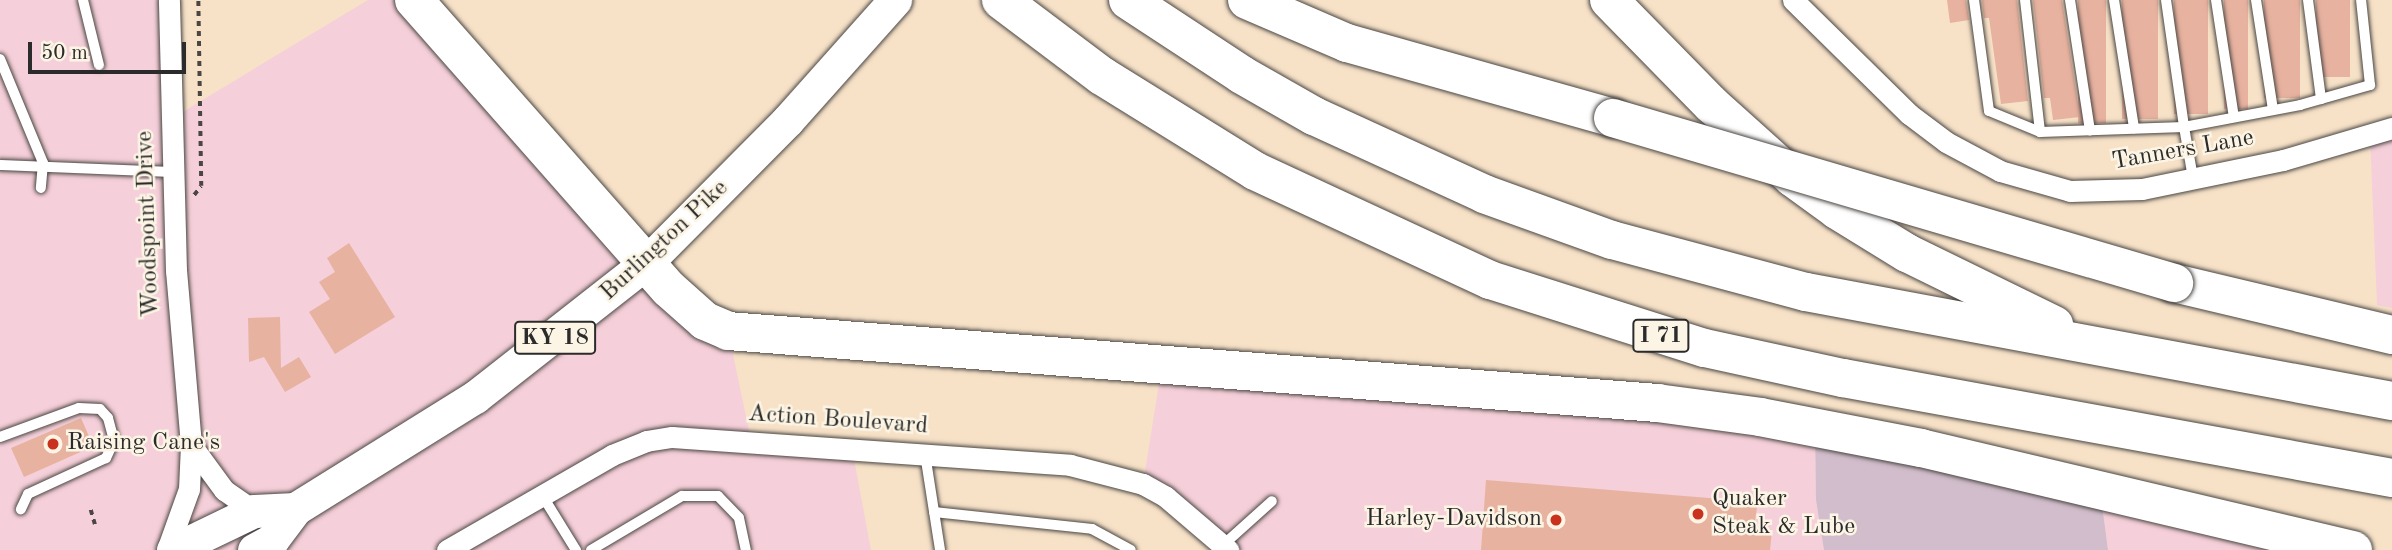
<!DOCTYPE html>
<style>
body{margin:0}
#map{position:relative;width:2392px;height:550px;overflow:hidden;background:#f7e2c8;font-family:"Old Standard TT",serif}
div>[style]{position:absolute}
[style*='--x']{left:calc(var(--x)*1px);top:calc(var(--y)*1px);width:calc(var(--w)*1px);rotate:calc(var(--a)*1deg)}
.built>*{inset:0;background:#f5cfd9}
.industrial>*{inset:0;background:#d1bdcb}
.building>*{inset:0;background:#e8b2a0;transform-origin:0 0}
.path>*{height:3.5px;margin-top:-1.75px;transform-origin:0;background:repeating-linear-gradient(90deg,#4a4643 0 5px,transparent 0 10px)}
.roads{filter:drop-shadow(0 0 2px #4a4643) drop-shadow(0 0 2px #4a4643)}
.service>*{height:10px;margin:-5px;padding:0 5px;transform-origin:5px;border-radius:5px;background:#fff}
.minor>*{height:21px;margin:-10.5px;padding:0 10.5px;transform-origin:10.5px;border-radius:10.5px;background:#fff}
.primary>*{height:33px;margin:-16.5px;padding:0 16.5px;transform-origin:16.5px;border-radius:16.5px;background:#fff}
.motorway>*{height:38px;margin:-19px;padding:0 19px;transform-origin:19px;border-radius:19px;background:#fff}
.bridges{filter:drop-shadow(0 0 2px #4a4643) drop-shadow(0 0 2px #4a4643)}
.motorway-bridge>*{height:38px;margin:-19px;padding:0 19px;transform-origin:19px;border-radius:19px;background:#fff}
.dots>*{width:19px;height:19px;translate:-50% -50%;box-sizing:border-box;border:4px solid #fcf5e5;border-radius:50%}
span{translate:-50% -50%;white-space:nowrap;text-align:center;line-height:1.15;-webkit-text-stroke:5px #fcf5e5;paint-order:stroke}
.shield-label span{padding:2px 5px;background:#fcf5e5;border:2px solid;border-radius:5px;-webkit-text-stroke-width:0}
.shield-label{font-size:23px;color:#2b2b2b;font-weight:700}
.street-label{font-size:24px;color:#2b2b2b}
.poi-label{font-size:24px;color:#2b2b2b}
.left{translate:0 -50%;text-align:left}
.right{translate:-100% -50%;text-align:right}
.scale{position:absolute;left:28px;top:42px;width:158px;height:32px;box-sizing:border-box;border:4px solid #2b2b2b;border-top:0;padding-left:9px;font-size:21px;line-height:24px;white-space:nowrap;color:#2b2b2b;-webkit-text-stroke:5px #fcf5e5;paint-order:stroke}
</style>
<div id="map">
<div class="built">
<div style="clip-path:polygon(0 0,169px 0,171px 119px,368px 0,414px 0,728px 331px,751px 440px,852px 448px,871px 550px,0 550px)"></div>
<div style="clip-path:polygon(2392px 128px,2392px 308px,2377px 305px,2370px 136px)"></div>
<div style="clip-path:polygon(1162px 365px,1815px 427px,1816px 500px,1824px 550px,1228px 550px,1143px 484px)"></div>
<div style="clip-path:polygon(2100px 490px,2353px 550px,2108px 550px)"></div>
</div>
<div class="industrial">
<div style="clip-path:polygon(1815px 427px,2100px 490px,2108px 550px,1824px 550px,1816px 500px)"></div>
</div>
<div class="building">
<div style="clip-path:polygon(1947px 0,1966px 0,1969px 20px,1950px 23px)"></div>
<div style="clip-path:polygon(1982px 0,2017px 0,2028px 101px,2001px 104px,1989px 18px,1984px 18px)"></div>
<div style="clip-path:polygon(2033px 0,2062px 0,2080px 117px,2053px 120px,2050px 98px,2044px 98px)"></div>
<div style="left:2078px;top:0;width:28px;height:123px"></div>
<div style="left:2122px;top:0;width:36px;height:119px"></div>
<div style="left:2174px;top:0;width:34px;height:114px"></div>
<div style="left:2224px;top:0;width:24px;height:109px"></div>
<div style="left:2264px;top:0;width:36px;height:98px"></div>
<div style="left:2316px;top:0;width:34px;height:77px"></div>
<div style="clip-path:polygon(349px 243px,395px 317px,335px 354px,309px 312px,330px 299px,319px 282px,335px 272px,327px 258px)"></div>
<div style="clip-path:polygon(280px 317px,281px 368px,299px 357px,311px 377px,285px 392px,264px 357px,249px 362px,248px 318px)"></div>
<div style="clip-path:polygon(81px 418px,91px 441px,82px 445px,85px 450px,24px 477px,11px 448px)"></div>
<div style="clip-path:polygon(1486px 480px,1758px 502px,1754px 526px,1772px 530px,1770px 550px,1481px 550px)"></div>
</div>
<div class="path">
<div style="--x:194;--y:195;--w:11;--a:-52"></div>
<div style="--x:201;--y:186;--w:186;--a:-90.9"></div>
<div style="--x:91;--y:510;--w:15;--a:74"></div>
</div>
<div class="roads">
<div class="service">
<div style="--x:83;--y:0;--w:67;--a:76.2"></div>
<div style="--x:1974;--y:0;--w:112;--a:82.3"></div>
<div style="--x:1989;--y:111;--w:55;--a:22.4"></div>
<div style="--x:2040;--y:132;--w:144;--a:-2"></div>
<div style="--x:2184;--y:127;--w:52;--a:80"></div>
<div style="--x:2025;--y:0;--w:133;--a:83.5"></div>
<div style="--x:2070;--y:0;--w:132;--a:81.3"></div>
<div style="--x:2114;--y:0;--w:130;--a:81.1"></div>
<div style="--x:2166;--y:0;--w:128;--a:81.9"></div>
<div style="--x:2184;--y:127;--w:118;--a:-10.7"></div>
<div style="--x:2300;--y:105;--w:73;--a:-15.9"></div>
<div style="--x:2370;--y:85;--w:85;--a:-96"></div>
<div style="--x:2216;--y:0;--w:118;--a:81.3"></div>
<div style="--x:2256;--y:0;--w:111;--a:81.2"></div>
<div style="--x:2308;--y:0;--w:100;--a:82.5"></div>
<div style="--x:0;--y:59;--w:113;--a:67.5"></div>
<div style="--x:43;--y:163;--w:25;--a:95"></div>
<div style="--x:0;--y:165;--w:173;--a:2.3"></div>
<div style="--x:0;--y:437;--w:84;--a:-20.2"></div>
<div style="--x:79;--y:408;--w:21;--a:3"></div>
<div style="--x:100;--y:409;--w:12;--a:48"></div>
<div style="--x:108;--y:418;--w:24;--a:75"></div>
<div style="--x:114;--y:441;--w:19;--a:115"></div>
<div style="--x:106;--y:458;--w:86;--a:155.2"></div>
<div style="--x:28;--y:494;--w:17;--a:115"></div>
<div style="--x:925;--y:454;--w:97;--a:81.1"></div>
<div style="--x:542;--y:495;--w:65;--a:58.3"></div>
<div style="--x:934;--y:512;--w:159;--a:6.1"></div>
<div style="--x:1092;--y:529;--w:44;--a:28.3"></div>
<div style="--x:1222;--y:546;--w:67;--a:-42"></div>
<div style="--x:591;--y:550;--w:106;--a:-30.7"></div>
<div style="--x:682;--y:496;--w:36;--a:0"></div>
<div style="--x:718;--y:496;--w:30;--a:46"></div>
<div style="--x:739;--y:518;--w:33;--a:78"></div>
</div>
<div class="minor">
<div style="--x:1793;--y:0;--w:163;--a:44.5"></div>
<div style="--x:1909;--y:114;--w:46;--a:37.1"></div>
<div style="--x:1946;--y:142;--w:61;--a:28.2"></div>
<div style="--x:2000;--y:171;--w:73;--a:15.9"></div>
<div style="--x:2070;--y:191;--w:72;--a:-1.6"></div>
<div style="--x:2142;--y:189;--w:144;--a:-11.6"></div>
<div style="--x:2283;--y:160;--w:114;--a:-16.4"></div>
<div style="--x:191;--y:445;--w:56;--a:53.7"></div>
<div style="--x:224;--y:490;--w:37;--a:35"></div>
<div style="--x:167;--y:550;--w:65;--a:-70.2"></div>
<div style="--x:189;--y:489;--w:44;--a:-87.4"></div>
<div style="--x:191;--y:445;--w:175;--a:-94.9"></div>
<div style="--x:176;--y:271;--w:271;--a:-91.5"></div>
<div style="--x:447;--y:550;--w:190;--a:-29.9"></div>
<div style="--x:612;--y:455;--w:37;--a:-22"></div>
<div style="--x:646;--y:441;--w:26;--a:-9"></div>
<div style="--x:672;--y:437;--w:399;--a:4"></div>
<div style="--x:1070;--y:465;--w:75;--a:14.6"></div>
<div style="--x:1143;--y:484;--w:26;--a:29"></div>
<div style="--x:1166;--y:497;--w:82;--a:40.5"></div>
</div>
<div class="primary">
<div style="--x:173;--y:550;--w:90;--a:-25.7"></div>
<div style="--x:254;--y:511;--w:41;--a:-2.8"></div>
<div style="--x:254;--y:550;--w:21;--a:-29"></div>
<div style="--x:272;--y:540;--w:39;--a:-53"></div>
<div style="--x:295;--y:509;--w:212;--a:-31.9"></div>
<div style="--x:475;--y:397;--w:219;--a:-38.1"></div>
<div style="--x:647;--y:262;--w:200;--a:-45.2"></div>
<div style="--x:788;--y:120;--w:161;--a:-48.3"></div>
</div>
<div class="motorway">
<div style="--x:414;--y:0;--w:385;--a:48.6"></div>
<div style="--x:669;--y:289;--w:48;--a:41.6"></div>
<div style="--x:705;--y:321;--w:25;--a:23"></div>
<div style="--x:728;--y:331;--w:932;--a:4.43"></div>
<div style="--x:1657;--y:403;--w:104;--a:7.7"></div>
<div style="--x:1760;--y:417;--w:164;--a:10.9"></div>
<div style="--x:1921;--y:448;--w:444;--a:13.3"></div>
<div style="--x:1001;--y:0;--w:126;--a:37"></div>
<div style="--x:1102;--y:76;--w:180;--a:31.8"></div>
<div style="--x:1255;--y:171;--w:259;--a:24.9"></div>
<div style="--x:1490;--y:280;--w:225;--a:17.6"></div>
<div style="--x:1705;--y:348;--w:141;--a:12.3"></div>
<div style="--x:1843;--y:378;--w:558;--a:10.32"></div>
<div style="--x:1128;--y:0;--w:136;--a:33.3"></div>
<div style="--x:1242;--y:75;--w:83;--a:29.7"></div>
<div style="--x:1314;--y:116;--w:187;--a:24.6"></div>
<div style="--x:1484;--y:194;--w:136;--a:19.8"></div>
<div style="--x:1612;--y:240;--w:201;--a:15"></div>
<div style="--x:1806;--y:292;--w:596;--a:10.54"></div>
<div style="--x:1247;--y:0;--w:109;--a:23.3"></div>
<div style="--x:1347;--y:43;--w:276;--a:15.7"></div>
<div style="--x:1609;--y:0;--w:147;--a:45.6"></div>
<div style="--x:1712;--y:105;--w:109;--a:42"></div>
<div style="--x:1793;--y:178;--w:54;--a:36"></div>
<div style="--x:1837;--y:210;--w:82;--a:31.6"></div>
<div style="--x:1907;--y:253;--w:164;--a:26.1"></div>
<div style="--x:2174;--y:283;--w:224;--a:13.4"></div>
</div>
</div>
<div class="bridges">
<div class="motorway-bridge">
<div style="--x:1613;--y:118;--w:585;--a:16.39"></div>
</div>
</div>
<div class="dots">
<div style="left:53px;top:444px;background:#c8321e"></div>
<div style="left:1698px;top:514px;background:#c8321e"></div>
<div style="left:1556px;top:520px;background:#c8321e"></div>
</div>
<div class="shield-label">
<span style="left:1661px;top:336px">I 71</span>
<span style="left:555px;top:338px">KY 18</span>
</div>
<div class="street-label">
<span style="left:2183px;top:151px;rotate:-10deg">Tanners Lane</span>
<span style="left:149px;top:224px;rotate:-92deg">Woodspoint Drive</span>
<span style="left:665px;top:241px;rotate:-43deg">Burlington Pike</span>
<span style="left:838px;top:421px;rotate:4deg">Action Boulevard</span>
</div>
<div class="poi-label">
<span class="left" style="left:67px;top:444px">Raising Cane's</span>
<span class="left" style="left:1712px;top:514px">Quaker<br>Steak &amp; Lube</span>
<span class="right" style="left:1542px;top:520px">Harley-Davidson</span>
</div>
<div class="scale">50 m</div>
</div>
